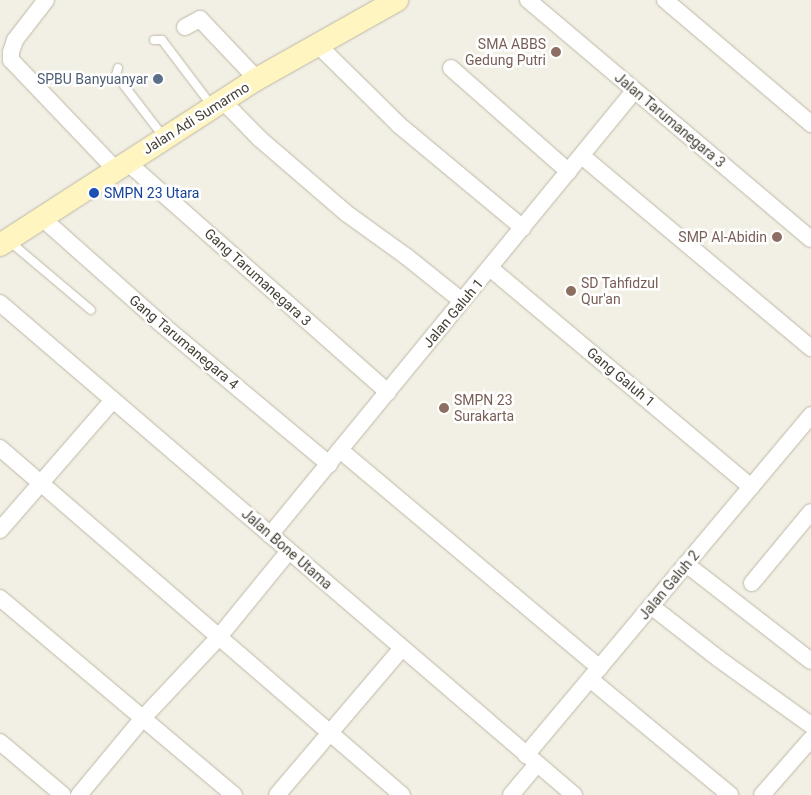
<!DOCTYPE html>
<style>
body{margin:0}
#map{position:relative;width:811px;height:795px;overflow:hidden;background:#f2efe4;font-family:Roboto,sans-serif}
div>[style]{position:absolute}
[style*='--x']{left:calc(var(--x)*1px);top:calc(var(--y)*1px);width:calc(var(--w)*1px);rotate:calc(var(--a)*1deg)}
.roads{filter:drop-shadow(0 0 1px #beb8a6) drop-shadow(0 0 1px #beb8a6)}
.service>*{height:8px;margin:-4px;padding:0 4px;transform-origin:4px;border-radius:4px;background:#fff}
.minor>*{height:16px;margin:-8px;padding:0 8px;transform-origin:8px;border-radius:8px;background:#fff}
.secondary>*{height:22px;margin:-11px;padding:0 11px;transform-origin:11px;border-radius:11px;background:#fff5c1}
.dots>*{width:14px;height:14px;translate:-50% -50%;box-sizing:border-box;border:2px solid #fff;border-radius:50%}
span{translate:-50% -50%;white-space:nowrap;text-align:center;line-height:1.15;-webkit-text-stroke:5px #fff;paint-order:stroke}
.education-label{font-size:14px;color:#785e54}
.right{translate:-100% -50%;text-align:right}
.left{translate:0 -50%;text-align:left}
.service-label{font-size:14px;color:#4e5e75}
.street-label{font-size:14px;color:#443f34}
.transit-label{font-size:14px;color:#164399}
</style>
<div id="map">
<div class="roads">
<div class="service">
<div style="--x:154;--y:40;--w:8;--a:0"></div>
<div style="--x:162;--y:40;--w:83;--a:52.9"></div>
<div style="--x:118;--y:68;--w:7;--a:106"></div>
<div style="--x:116;--y:75;--w:77;--a:52.4"></div>
<div style="--x:9;--y:241;--w:107;--a:40.1"></div>
</div>
<div class="minor">
<div style="--x:46;--y:0;--w:51;--a:127.8"></div>
<div style="--x:15;--y:40;--w:13;--a:108"></div>
<div style="--x:11;--y:52;--w:8;--a:90"></div>
<div style="--x:11;--y:60;--w:151;--a:46.3"></div>
<div style="--x:528;--y:0;--w:370;--a:40.2"></div>
<div style="--x:665;--y:0;--w:192;--a:40.3"></div>
<div style="--x:185;--y:27;--w:17;--a:-28"></div>
<div style="--x:200;--y:19;--w:83;--a:46.5"></div>
<div style="--x:318;--y:45;--w:114;--a:44.6"></div>
<div style="--x:399;--y:125;--w:161;--a:39.7"></div>
<div style="--x:451;--y:68;--w:157;--a:41.4"></div>
<div style="--x:223;--y:101;--w:53;--a:45.8"></div>
<div style="--x:260;--y:139;--w:113;--a:40.7"></div>
<div style="--x:346;--y:213;--w:75;--a:35.8"></div>
<div style="--x:407;--y:257;--w:70;--a:38.7"></div>
<div style="--x:582;--y:156;--w:299;--a:40"></div>
<div style="--x:127;--y:162;--w:348;--a:41.4"></div>
<div style="--x:42;--y:218;--w:157;--a:41.6"></div>
<div style="--x:159;--y:322;--w:222;--a:39.9"></div>
<div style="--x:490;--y:268;--w:341;--a:40"></div>
<div style="--x:0;--y:303;--w:756;--a:40.6"></div>
<div style="--x:0;--y:448;--w:531;--a:40.8"></div>
<div style="--x:340;--y:450;--w:339;--a:40"></div>
<div style="--x:0;--y:530;--w:172;--a:-49"></div>
<div style="--x:270;--y:535;--w:574;--a:-50.65"></div>
<div style="--x:686;--y:564;--w:158;--a:37.8"></div>
<div style="--x:752;--y:583;--w:92;--a:-50.3"></div>
<div style="--x:0;--y:598;--w:306;--a:40.1"></div>
<div style="--x:651;--y:606;--w:86;--a:37.9"></div>
<div style="--x:719;--y:659;--w:113;--a:35.7"></div>
<div style="--x:590;--y:679;--w:182;--a:39.6"></div>
<div style="--x:0;--y:742;--w:82;--a:40.1"></div>
<div style="--x:526;--y:755;--w:444;--a:-50"></div>
<div style="--x:79;--y:795;--w:100;--a:-50.3"></div>
<div style="--x:143;--y:718;--w:110;--a:-46.8"></div>
<div style="--x:218;--y:638;--w:112;--a:-50.8"></div>
<div style="--x:277;--y:795;--w:193;--a:-49.6"></div>
<div style="--x:511;--y:795;--w:40;--a:-50"></div>
<div style="--x:762;--y:795;--w:74;--a:-48.8"></div>
</div>
<div class="secondary">
<div style="--x:0;--y:245;--w:306;--a:-32.9"></div>
<div style="--x:257;--y:79;--w:161;--a:-29.4"></div>
</div>
</div>
<div class="dots">
<div style="left:556px;top:52px;background:#8d6e63"></div>
<div style="left:158px;top:79px;background:#5c6f8a"></div>
<div style="left:94px;top:193px;background:#1a4fb4"></div>
<div style="left:777px;top:237px;background:#8d6e63"></div>
<div style="left:571px;top:291px;background:#8d6e63"></div>
<div style="left:444px;top:408px;background:#8d6e63"></div>
</div>
<div class="education-label">
<span class="right" style="left:546px;top:52px">SMA ABBS<br>Gedung Putri</span>
<span class="right" style="left:767px;top:237px">SMP Al-Abidin</span>
<span class="left" style="left:581px;top:291px">SD Tahfidzul<br>Qur'an</span>
<span class="left" style="left:454px;top:408px">SMPN 23<br>Surakarta</span>
</div>
<div class="service-label">
<span class="right" style="left:148px;top:79px">SPBU Banyuanyar</span>
</div>
<div class="street-label">
<span style="left:196px;top:118px;rotate:-32deg">Jalan Adi Sumarmo</span>
<span style="left:670px;top:120px;rotate:40deg">Jalan Tarumanegara 3</span>
<span style="left:258px;top:277px;rotate:42deg">Gang Tarumanegara 3</span>
<span style="left:453px;top:313px;rotate:-50deg">Jalan Galuh 1</span>
<span style="left:184px;top:342px;rotate:40deg">Gang Tarumanegara 4</span>
<span style="left:621px;top:377px;rotate:40deg">Gang Galuh 1</span>
<span style="left:287px;top:549px;rotate:41deg">Jalan Bone Utama</span>
<span style="left:669px;top:585px;rotate:-50deg">Jalan Galuh 2</span>
</div>
<div class="transit-label">
<span class="left" style="left:104px;top:193px">SMPN 23 Utara</span>
</div>
</div>
